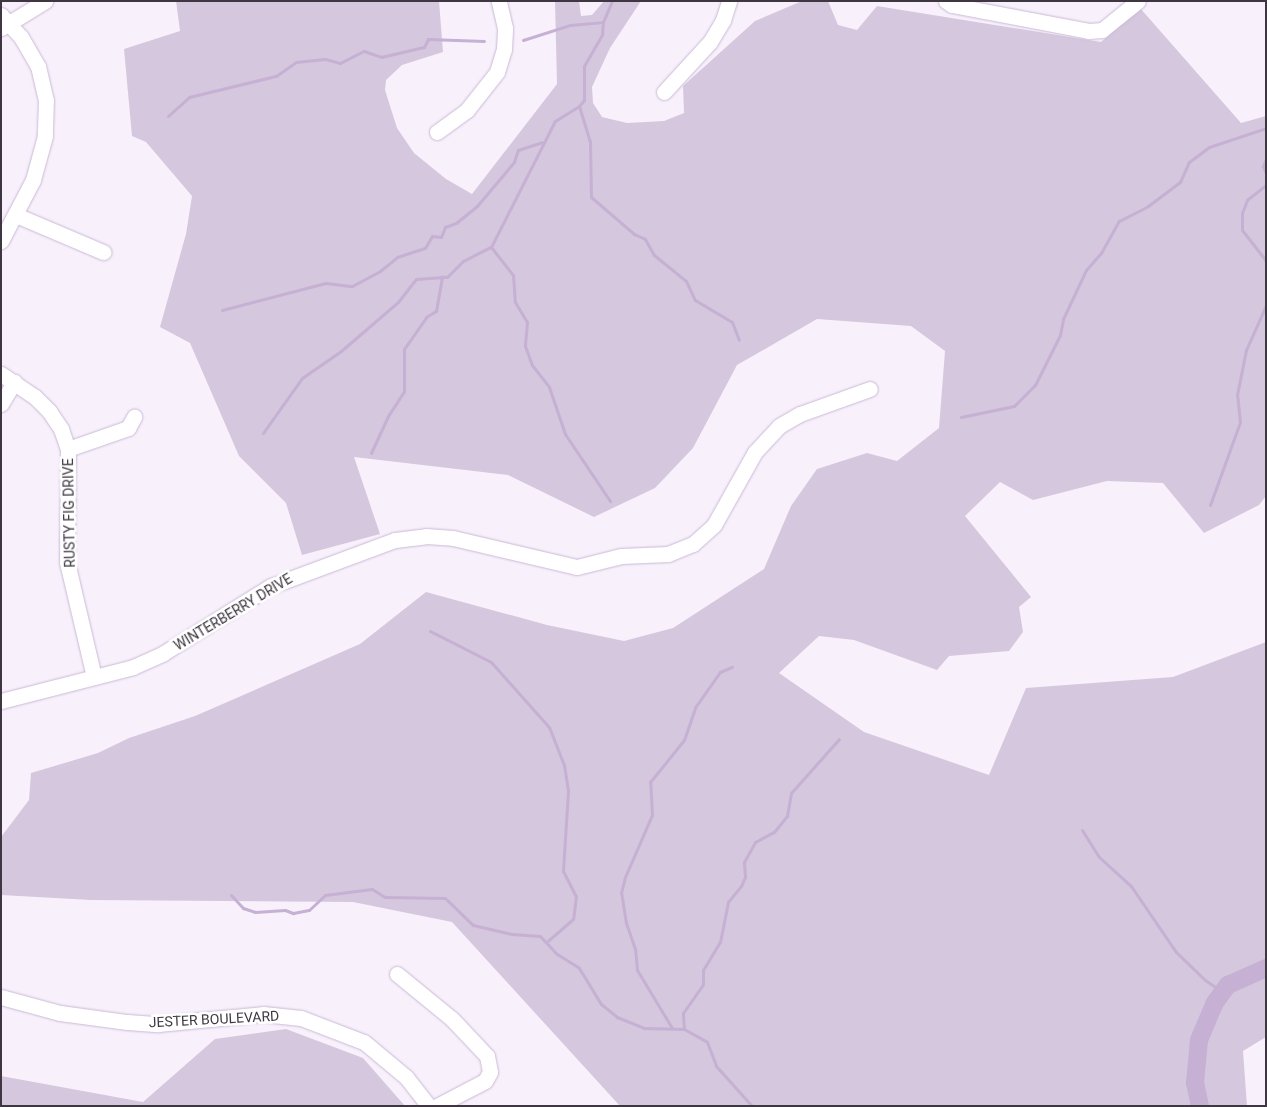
<!DOCTYPE html>
<style>
body{margin:0}
#map{position:relative;width:1267px;height:1107px;overflow:hidden;background:#f8f1fc;font-family:Roboto,sans-serif}
div>[style]{position:absolute}
[style*='--x']{left:calc(var(--x)*1px);top:calc(var(--y)*1px);width:calc(var(--w)*1px);rotate:calc(var(--a)*1deg)}
.green>*{inset:0;background:#d5c7dd}
.stream>*{height:3px;margin:-1.5px;padding:0 1.5px;transform-origin:1.5px;border-radius:1.5px;background:#c6b0d4}
.river>*{height:18px;margin:-9px;padding:0 9px;transform-origin:9px;border-radius:9px;background:#c6b0d4}
.roads{filter:drop-shadow(0 0 1px #cab9d5) drop-shadow(0 0 1px #cab9d5)}
.minor>*{height:15px;margin:-7.5px;padding:0 7.5px;transform-origin:7.5px;border-radius:7.5px;background:#fff}
span{translate:-50% -50%;white-space:nowrap;text-align:center;line-height:1.15;-webkit-text-stroke:5px #fff;paint-order:stroke}
.street-label{font-size:14px;color:#3e3742}
.frame{position:absolute;inset:0;border:2px solid #3e3742;pointer-events:none}
</style>
<div id="map">
<div class="green">
<div style="clip-path:polygon(176px 1px,439px 1px,443px 52px,402px 65px,386px 80px,385px 90px,397px 128px,414px 153px,446px 179px,472px 194px,557px 84px,555px 1px,579px 1px,581px 16px,592px 15px,604px 1px,641px 1px,610px 48px,592px 87px,593px 103px,602px 117px,627px 123px,664px 121px,684px 113px,683px 86px,755px 21px,802px 1px,828px 1px,838px 25px,857px 30px,877px 6px,1101px 42px,1140px 8px,1241px 123px,1266px 116px,1266px 496px,1259px 505px,1204px 533px,1163px 483px,1107px 481px,1033px 500px,1000px 482px,965px 516px,1031px 597px,1019px 607px,1023px 632px,1009px 651px,949px 656px,937px 670px,854px 640px,819px 636px,779px 673px,864px 732px,989px 775px,1026px 688px,1173px 677px,1266px 642px,1266px 1037px,1243px 1051px,1247px 1106px,620px 1106px,452px 922px,353px 902px,91px 900px,1px 895px,1px 837px,29px 800px,31px 773px,98px 753px,129px 738px,195px 716px,360px 644px,426px 592px,547px 625px,624px 641px,673px 628px,764px 569px,791px 506px,817px 469px,867px 453px,897px 461px,939px 428px,945px 351px,911px 326px,817px 319px,737px 365px,693px 448px,655px 488px,594px 517px,508px 475px,354px 457px,380px 534px,302px 555px,286px 503px,239px 456px,190px 343px,160px 327px,186px 234px,192px 196px,146px 142px,132px 136px,124px 49px,180px 31px)"></div>
<div style="clip-path:polygon(286px 1029px,363px 1058px,405px 1106px,1px 1106px,1px 1076px,143px 1102px,215px 1039px)"></div>
</div>
<div class="stream">
<div style="--x:523;--y:40;--w:49;--a:-17.7"></div>
<div style="--x:570;--y:25;--w:33;--a:-5"></div>
<div style="--x:579;--y:106;--w:37;--a:73"></div>
<div style="--x:590;--y:141;--w:56;--a:89"></div>
<div style="--x:591;--y:197;--w:57;--a:40.7"></div>
<div style="--x:634;--y:234;--w:12;--a:24"></div>
<div style="--x:645;--y:239;--w:18;--a:61"></div>
<div style="--x:654;--y:255;--w:41;--a:39.1"></div>
<div style="--x:686;--y:281;--w:21;--a:65"></div>
<div style="--x:695;--y:300;--w:43;--a:30.7"></div>
<div style="--x:732;--y:322;--w:19;--a:69"></div>
<div style="--x:168;--y:116;--w:28;--a:-42"></div>
<div style="--x:189;--y:97;--w:89;--a:-13.6"></div>
<div style="--x:276;--y:76;--w:24;--a:-35"></div>
<div style="--x:296;--y:62;--w:29;--a:-6"></div>
<div style="--x:325;--y:59;--w:16;--a:15"></div>
<div style="--x:340;--y:63;--w:27;--a:-27"></div>
<div style="--x:364;--y:51;--w:18;--a:19"></div>
<div style="--x:381;--y:57;--w:44;--a:-13.1"></div>
<div style="--x:424;--y:47;--w:9;--a:-63"></div>
<div style="--x:428;--y:39;--w:56;--a:2"></div>
<div style="--x:1266;--y:159;--w:8;--a:113"></div>
<div style="--x:1263;--y:166;--w:8;--a:67"></div>
<div style="--x:1266;--y:185;--w:24;--a:142"></div>
<div style="--x:1247;--y:200;--w:14;--a:111"></div>
<div style="--x:1242;--y:213;--w:17;--a:90"></div>
<div style="--x:1242;--y:230;--w:39;--a:52"></div>
<div style="--x:491;--y:247;--w:36;--a:52"></div>
<div style="--x:513;--y:275;--w:27;--a:86"></div>
<div style="--x:515;--y:302;--w:23;--a:59"></div>
<div style="--x:527;--y:322;--w:24;--a:95"></div>
<div style="--x:525;--y:346;--w:20;--a:70"></div>
<div style="--x:532;--y:365;--w:28;--a:52"></div>
<div style="--x:549;--y:387;--w:50;--a:71.2"></div>
<div style="--x:565;--y:434;--w:81;--a:56.1"></div>
<div style="--x:222;--y:310;--w:107;--a:-14.6"></div>
<div style="--x:326;--y:283;--w:26;--a:7"></div>
<div style="--x:352;--y:286;--w:32;--a:-28"></div>
<div style="--x:380;--y:271;--w:22;--a:-39"></div>
<div style="--x:397;--y:257;--w:29;--a:-18"></div>
<div style="--x:425;--y:248;--w:14;--a:-60"></div>
<div style="--x:432;--y:236;--w:9;--a:6"></div>
<div style="--x:441;--y:237;--w:11;--a:-68"></div>
<div style="--x:445;--y:227;--w:12;--a:-20"></div>
<div style="--x:456;--y:223;--w:27;--a:-39"></div>
<div style="--x:477;--y:206;--w:57;--a:-49.9"></div>
<div style="--x:514;--y:162;--w:13;--a:-72"></div>
<div style="--x:518;--y:150;--w:25;--a:-18"></div>
<div style="--x:961;--y:417;--w:54;--a:-11.7"></div>
<div style="--x:1014;--y:406;--w:30;--a:-45"></div>
<div style="--x:1035;--y:385;--w:56;--a:-63.4"></div>
<div style="--x:1060;--y:335;--w:16;--a:-79"></div>
<div style="--x:1063;--y:319;--w:54;--a:-64.9"></div>
<div style="--x:1086;--y:270;--w:23;--a:-49"></div>
<div style="--x:1101;--y:253;--w:37;--a:-61"></div>
<div style="--x:1119;--y:221;--w:33;--a:-27"></div>
<div style="--x:1148;--y:206;--w:40;--a:-37"></div>
<div style="--x:1180;--y:182;--w:22;--a:-66"></div>
<div style="--x:1189;--y:162;--w:25;--a:-37"></div>
<div style="--x:1209;--y:147;--w:60;--a:-18.4"></div>
<div style="--x:263;--y:433;--w:67;--a:-54.7"></div>
<div style="--x:302;--y:378;--w:47;--a:-34.7"></div>
<div style="--x:341;--y:351;--w:75;--a:-40.7"></div>
<div style="--x:398;--y:302;--w:29;--a:-52"></div>
<div style="--x:416;--y:279;--w:31;--a:-4"></div>
<div style="--x:447;--y:277;--w:23;--a:-45"></div>
<div style="--x:463;--y:261;--w:31;--a:-27"></div>
<div style="--x:491;--y:247;--w:141;--a:-63.1"></div>
<div style="--x:555;--y:121;--w:28;--a:-32"></div>
<div style="--x:579;--y:106;--w:8;--a:-50"></div>
<div style="--x:584;--y:100;--w:34;--a:-90"></div>
<div style="--x:584;--y:66;--w:36;--a:-60"></div>
<div style="--x:602;--y:35;--w:13;--a:-86"></div>
<div style="--x:603;--y:22;--w:23;--a:-67"></div>
<div style="--x:371;--y:453;--w:41;--a:-65.3"></div>
<div style="--x:388;--y:416;--w:30;--a:-57"></div>
<div style="--x:404;--y:391;--w:42;--a:-90"></div>
<div style="--x:404;--y:349;--w:39;--a:-55"></div>
<div style="--x:426;--y:317;--w:12;--a:-31"></div>
<div style="--x:436;--y:311;--w:35;--a:-80"></div>
<div style="--x:1210;--y:505;--w:88;--a:-70.1"></div>
<div style="--x:1240;--y:422;--w:27;--a:-96"></div>
<div style="--x:1237;--y:395;--w:46;--a:-78.7"></div>
<div style="--x:1246;--y:350;--w:49;--a:-66"></div>
<div style="--x:430;--y:631;--w:68;--a:26.9"></div>
<div style="--x:491;--y:662;--w:87;--a:48.3"></div>
<div style="--x:549;--y:727;--w:41;--a:68.5"></div>
<div style="--x:564;--y:765;--w:26;--a:81"></div>
<div style="--x:568;--y:791;--w:80;--a:93.6"></div>
<div style="--x:563;--y:871;--w:28;--a:63"></div>
<div style="--x:576;--y:896;--w:23;--a:97"></div>
<div style="--x:573;--y:919;--w:33;--a:139"></div>
<div style="--x:1082;--y:830;--w:31;--a:58"></div>
<div style="--x:1098;--y:856;--w:45;--a:42.3"></div>
<div style="--x:1131;--y:886;--w:80;--a:55.7"></div>
<div style="--x:1176;--y:952;--w:40;--a:44"></div>
<div style="--x:1205;--y:980;--w:22;--a:34"></div>
<div style="--x:231;--y:895;--w:18;--a:47"></div>
<div style="--x:243;--y:908;--w:13;--a:18"></div>
<div style="--x:255;--y:912;--w:30;--a:-4"></div>
<div style="--x:285;--y:910;--w:9;--a:21"></div>
<div style="--x:293;--y:913;--w:16;--a:-11"></div>
<div style="--x:309;--y:910;--w:22;--a:-43"></div>
<div style="--x:325;--y:895;--w:47;--a:-7.3"></div>
<div style="--x:372;--y:889;--w:15;--a:32"></div>
<div style="--x:385;--y:897;--w:60;--a:1"></div>
<div style="--x:445;--y:898;--w:39;--a:44"></div>
<div style="--x:473;--y:925;--w:40;--a:13"></div>
<div style="--x:512;--y:934;--w:28;--a:4"></div>
<div style="--x:540;--y:936;--w:25;--a:47"></div>
<div style="--x:557;--y:954;--w:26;--a:32"></div>
<div style="--x:579;--y:968;--w:42;--a:58.6"></div>
<div style="--x:601;--y:1004;--w:21;--a:39"></div>
<div style="--x:617;--y:1017;--w:29;--a:22"></div>
<div style="--x:644;--y:1028;--w:40;--a:1.4"></div>
<div style="--x:684;--y:1029;--w:26;--a:29"></div>
<div style="--x:707;--y:1042;--w:26;--a:69"></div>
<div style="--x:716;--y:1066;--w:54;--a:48"></div>
<div style="--x:672;--y:1028;--w:68;--a:-121.1"></div>
<div style="--x:637;--y:970;--w:21;--a:-95"></div>
<div style="--x:635;--y:949;--w:28;--a:-109"></div>
<div style="--x:626;--y:923;--w:30;--a:-99"></div>
<div style="--x:621;--y:893;--w:16;--a:-76"></div>
<div style="--x:625;--y:877;--w:68;--a:-66.5"></div>
<div style="--x:652;--y:815;--w:33;--a:-93"></div>
<div style="--x:650;--y:782;--w:54;--a:-51"></div>
<div style="--x:684;--y:740;--w:36;--a:-71"></div>
<div style="--x:696;--y:706;--w:42;--a:-54.8"></div>
<div style="--x:720;--y:672;--w:13;--a:-23"></div>
<div style="--x:684;--y:1029;--w:16;--a:-94"></div>
<div style="--x:683;--y:1013;--w:35;--a:-55"></div>
<div style="--x:703;--y:984;--w:14;--a:-90"></div>
<div style="--x:703;--y:970;--w:33;--a:-59"></div>
<div style="--x:720;--y:942;--w:41;--a:-78.7"></div>
<div style="--x:728;--y:902;--w:21;--a:-51"></div>
<div style="--x:741;--y:886;--w:10;--a:-66"></div>
<div style="--x:745;--y:877;--w:15;--a:-94"></div>
<div style="--x:744;--y:862;--w:23;--a:-61"></div>
<div style="--x:755;--y:842;--w:21;--a:-28"></div>
<div style="--x:774;--y:832;--w:21;--a:-51"></div>
<div style="--x:787;--y:816;--w:23;--a:-80"></div>
<div style="--x:791;--y:793;--w:72;--a:-48.4"></div>
</div>
<div class="river">
<div style="--x:1200;--y:1106;--w:24;--a:-102"></div>
<div style="--x:1195;--y:1083;--w:43;--a:-84.7"></div>
<div style="--x:1199;--y:1040;--w:39;--a:-67"></div>
<div style="--x:1214;--y:1004;--w:24;--a:-54"></div>
<div style="--x:1228;--y:985;--w:42;--a:-24.1"></div>
</div>
<div class="roads">
<div class="minor">
<div style="--x:946;--y:1;--w:7;--a:34"></div>
<div style="--x:952;--y:5;--w:139;--a:10.7"></div>
<div style="--x:1089;--y:31;--w:13;--a:-4"></div>
<div style="--x:1102;--y:30;--w:46;--a:-38.9"></div>
<div style="--x:1;--y:15;--w:30;--a:48"></div>
<div style="--x:21;--y:37;--w:34;--a:60"></div>
<div style="--x:38;--y:66;--w:35;--a:77"></div>
<div style="--x:46;--y:100;--w:36;--a:92"></div>
<div style="--x:45;--y:136;--w:46;--a:105.3"></div>
<div style="--x:33;--y:180;--w:69;--a:117.7"></div>
<div style="--x:1;--y:28;--w:52;--a:-31.5"></div>
<div style="--x:664;--y:92;--w:68;--a:-47.4"></div>
<div style="--x:710;--y:42;--w:26;--a:-59"></div>
<div style="--x:723;--y:20;--w:20;--a:-72"></div>
<div style="--x:437;--y:132;--w:37;--a:-36"></div>
<div style="--x:467;--y:110;--w:48;--a:-51.7"></div>
<div style="--x:497;--y:72;--w:24;--a:-73"></div>
<div style="--x:504;--y:49;--w:21;--a:-87"></div>
<div style="--x:505;--y:28;--w:28;--a:-103"></div>
<div style="--x:16;--y:215;--w:95;--a:23"></div>
<div style="--x:1;--y:374;--w:41;--a:34.1"></div>
<div style="--x:35;--y:397;--w:20;--a:45"></div>
<div style="--x:49;--y:411;--w:22;--a:56"></div>
<div style="--x:61;--y:429;--w:21;--a:71"></div>
<div style="--x:68;--y:449;--w:113;--a:90.5"></div>
<div style="--x:67;--y:562;--w:118;--a:76.8"></div>
<div style="--x:1;--y:404;--w:26;--a:-59"></div>
<div style="--x:68;--y:449;--w:64;--a:-19.3"></div>
<div style="--x:128;--y:428;--w:13;--a:-61"></div>
<div style="--x:1;--y:701;--w:136;--a:-14.4"></div>
<div style="--x:133;--y:667;--w:32;--a:-24"></div>
<div style="--x:162;--y:654;--w:128;--a:-32"></div>
<div style="--x:271;--y:586;--w:132;--a:-20.4"></div>
<div style="--x:395;--y:540;--w:31;--a:-7"></div>
<div style="--x:426;--y:536;--w:27;--a:4"></div>
<div style="--x:453;--y:538;--w:127;--a:13.2"></div>
<div style="--x:577;--y:567;--w:45;--a:-14"></div>
<div style="--x:621;--y:556;--w:47;--a:-2.4"></div>
<div style="--x:668;--y:554;--w:27;--a:-22"></div>
<div style="--x:693;--y:544;--w:28;--a:-42"></div>
<div style="--x:714;--y:525;--w:84;--a:-60.7"></div>
<div style="--x:755;--y:452;--w:35;--a:-47"></div>
<div style="--x:779;--y:426;--w:24;--a:-30"></div>
<div style="--x:800;--y:414;--w:74;--a:-19.7"></div>
<div style="--x:397;--y:974;--w:71;--a:39.3"></div>
<div style="--x:452;--y:1019;--w:51;--a:46.6"></div>
<div style="--x:487;--y:1056;--w:16;--a:79"></div>
<div style="--x:490;--y:1072;--w:10;--a:119"></div>
<div style="--x:485;--y:1081;--w:54;--a:152.5"></div>
<div style="--x:1;--y:997;--w:61;--a:15.2"></div>
<div style="--x:60;--y:1013;--w:68;--a:7.7"></div>
<div style="--x:127;--y:1022;--w:31;--a:4"></div>
<div style="--x:158;--y:1024;--w:105;--a:-5.4"></div>
<div style="--x:263;--y:1014;--w:38;--a:6"></div>
<div style="--x:301;--y:1018;--w:67;--a:20.9"></div>
<div style="--x:364;--y:1042;--w:55;--a:39.8"></div>
<div style="--x:406;--y:1077;--w:37;--a:52"></div>
</div>
</div>
<div class="street-label">
<span style="left:69px;top:513px;rotate:-91deg">RUSTY FIG DRIVE</span>
<span style="left:233px;top:612px;rotate:-31deg">WINTERBERRY DRIVE</span>
<span style="left:214px;top:1019px;rotate:-3deg">JESTER BOULEVARD</span>
</div>
<div class="frame"></div>
</div>
